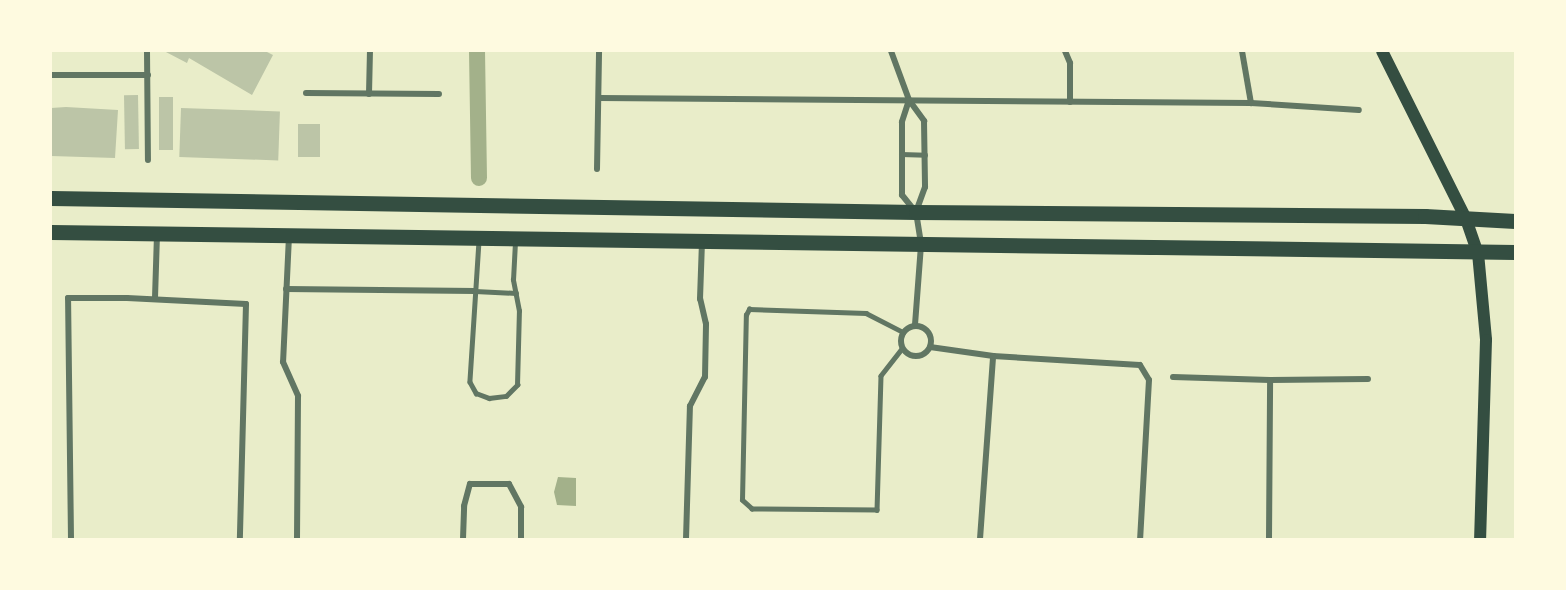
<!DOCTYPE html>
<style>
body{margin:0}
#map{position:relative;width:1566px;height:590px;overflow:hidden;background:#e9edc9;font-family:Literata,serif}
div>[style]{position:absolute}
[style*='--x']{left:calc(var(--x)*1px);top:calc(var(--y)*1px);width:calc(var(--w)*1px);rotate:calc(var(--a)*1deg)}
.water>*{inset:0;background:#a3b18a}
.canal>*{height:16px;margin:-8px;padding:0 8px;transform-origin:8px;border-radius:8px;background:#a3b18a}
.building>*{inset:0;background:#bcc5a7;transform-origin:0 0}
.service>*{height:4.5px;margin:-2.25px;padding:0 2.25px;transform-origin:2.25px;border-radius:2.25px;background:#617663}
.minor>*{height:6px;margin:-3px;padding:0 3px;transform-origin:3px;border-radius:3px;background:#617663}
.minor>.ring{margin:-3px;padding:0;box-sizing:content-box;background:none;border:6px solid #617663;border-radius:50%}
.secondary>*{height:12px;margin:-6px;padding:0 6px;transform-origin:6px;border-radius:6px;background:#344e41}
.primary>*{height:15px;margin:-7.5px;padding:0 7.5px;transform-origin:7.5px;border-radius:7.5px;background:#344e41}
span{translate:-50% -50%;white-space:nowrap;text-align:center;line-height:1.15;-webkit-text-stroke:4.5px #fefae0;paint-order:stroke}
.frame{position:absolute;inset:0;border:52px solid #fefae0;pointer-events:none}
</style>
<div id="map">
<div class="water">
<div style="clip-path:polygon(558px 477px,576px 478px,576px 506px,557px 505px,554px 492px)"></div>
</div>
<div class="canal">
<div style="--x:477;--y:51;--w:127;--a:89.1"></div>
</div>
<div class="building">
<div style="clip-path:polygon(164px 51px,265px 51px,273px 55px,252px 95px,189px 58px,187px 63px)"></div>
<div style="left:138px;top:95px;width:54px;height:14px;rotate:89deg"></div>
<div style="left:159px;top:97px;width:14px;height:53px"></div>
<div style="clip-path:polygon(66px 107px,118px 110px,115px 158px,51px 156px,51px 108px)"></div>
<div style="left:181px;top:108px;width:99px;height:49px;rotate:2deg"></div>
<div style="left:298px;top:124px;width:22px;height:33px"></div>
</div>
<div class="service">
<div style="--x:901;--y:154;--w:24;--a:2"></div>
<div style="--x:479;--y:241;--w:141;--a:93.7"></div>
<div style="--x:470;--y:382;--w:13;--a:61"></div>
<div style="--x:476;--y:393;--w:14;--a:21"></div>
<div style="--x:489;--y:398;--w:17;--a:-7"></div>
<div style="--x:506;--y:396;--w:16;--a:-45"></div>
<div style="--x:517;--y:385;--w:74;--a:-88.5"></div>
<div style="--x:519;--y:311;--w:32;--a:-101"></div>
<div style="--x:513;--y:280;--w:38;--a:-87"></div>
<div style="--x:475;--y:291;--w:41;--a:2.8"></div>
<div style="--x:902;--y:349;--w:34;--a:128"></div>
<div style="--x:881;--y:376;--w:134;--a:91.7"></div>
<div style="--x:877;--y:510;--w:125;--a:-179.5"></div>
<div style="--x:752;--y:509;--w:13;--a:-138"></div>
<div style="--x:742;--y:500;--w:185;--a:-88.8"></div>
<div style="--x:746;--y:315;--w:7;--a:-63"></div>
<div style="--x:749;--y:309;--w:117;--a:2"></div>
<div style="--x:866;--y:313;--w:42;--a:27.2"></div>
</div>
<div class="minor">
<div style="--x:147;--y:51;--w:109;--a:89.5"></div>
<div style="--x:891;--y:51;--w:52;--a:69.8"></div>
<div style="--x:909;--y:100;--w:26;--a:54"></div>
<div style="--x:924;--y:121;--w:66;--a:89.1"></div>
<div style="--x:925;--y:187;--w:27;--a:110"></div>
<div style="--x:1065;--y:51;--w:13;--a:67"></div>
<div style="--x:1070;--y:63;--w:39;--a:90"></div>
<div style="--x:1242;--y:51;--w:53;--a:80.2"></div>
<div style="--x:51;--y:75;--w:97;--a:0"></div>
<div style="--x:306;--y:93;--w:133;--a:0.4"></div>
<div style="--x:369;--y:94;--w:43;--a:-88.7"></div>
<div style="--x:599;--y:98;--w:652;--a:0.44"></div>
<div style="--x:1251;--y:103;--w:108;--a:3.7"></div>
<div style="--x:909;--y:100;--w:23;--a:108"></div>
<div style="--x:902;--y:122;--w:73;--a:90"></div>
<div style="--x:902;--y:195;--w:22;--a:51"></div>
<div style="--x:916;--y:212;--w:33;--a:81"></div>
<div style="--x:921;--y:245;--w:80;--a:94.3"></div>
<div style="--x:597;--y:169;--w:118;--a:-89"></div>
<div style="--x:289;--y:236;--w:126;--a:92.7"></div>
<div style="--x:283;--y:362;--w:37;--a:66"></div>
<div style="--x:298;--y:396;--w:143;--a:90.4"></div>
<div style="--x:286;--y:289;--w:189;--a:0.6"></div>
<div style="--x:155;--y:298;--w:64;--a:-88.2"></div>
<div class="ring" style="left:901px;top:326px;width:24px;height:24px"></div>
<div style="--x:930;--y:347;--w:64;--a:8.1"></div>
<div style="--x:993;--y:356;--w:147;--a:3.5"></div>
<div style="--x:1140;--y:365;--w:17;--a:59"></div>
<div style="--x:1149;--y:380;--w:159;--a:93.2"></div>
<div style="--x:1173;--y:377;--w:97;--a:1.8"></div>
<div style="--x:1270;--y:380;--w:98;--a:-0.6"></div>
<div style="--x:71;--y:539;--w:241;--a:-90.7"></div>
<div style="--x:68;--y:298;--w:59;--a:0"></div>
<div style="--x:127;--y:298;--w:119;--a:2.9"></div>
<div style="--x:246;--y:304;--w:235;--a:91.5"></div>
<div style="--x:463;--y:539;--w:33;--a:-88"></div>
<div style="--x:464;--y:506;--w:23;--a:-75"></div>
<div style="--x:470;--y:484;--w:39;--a:0"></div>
<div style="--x:509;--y:484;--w:26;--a:62"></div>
<div style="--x:521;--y:507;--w:32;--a:90"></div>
<div style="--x:686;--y:539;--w:133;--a:-88.3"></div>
<div style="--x:690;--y:406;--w:33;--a:-63"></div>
<div style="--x:705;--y:377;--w:53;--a:-88.9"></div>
<div style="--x:706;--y:324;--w:26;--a:-103"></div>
<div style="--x:700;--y:299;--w:58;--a:-88"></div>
<div style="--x:980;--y:539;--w:183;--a:-85.9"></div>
<div style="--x:1269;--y:539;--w:159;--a:-89.6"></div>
</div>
<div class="secondary">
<div style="--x:1382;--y:51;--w:188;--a:63.4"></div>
<div style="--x:1466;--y:219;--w:36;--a:71"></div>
<div style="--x:1478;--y:253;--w:87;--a:84.7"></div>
<div style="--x:1486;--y:340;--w:199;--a:91.7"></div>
</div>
<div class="primary">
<div style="--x:51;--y:198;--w:865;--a:0.93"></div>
<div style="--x:916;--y:212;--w:509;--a:0.45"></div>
<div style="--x:1425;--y:216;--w:90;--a:3.2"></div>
<div style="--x:51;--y:232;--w:1464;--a:0.78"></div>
</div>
<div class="frame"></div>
</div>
